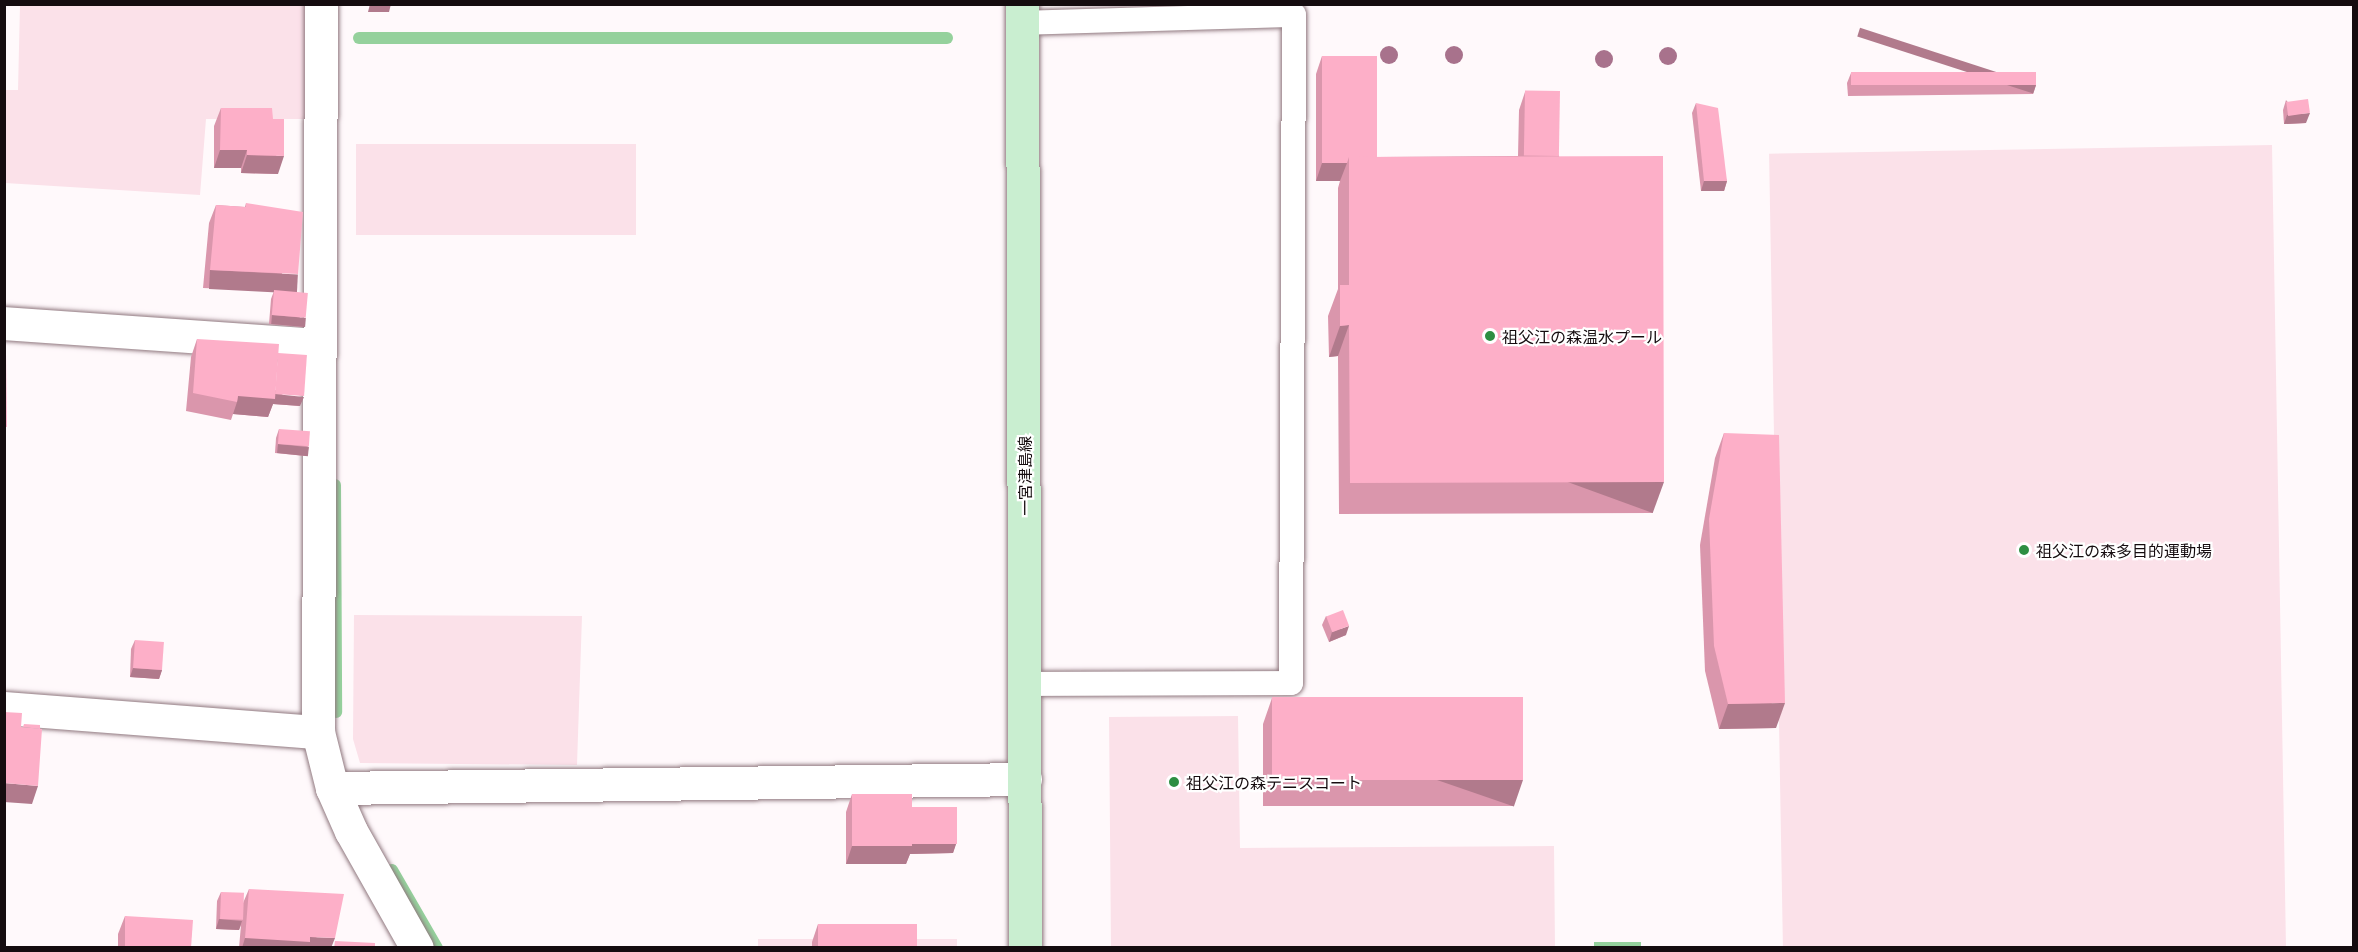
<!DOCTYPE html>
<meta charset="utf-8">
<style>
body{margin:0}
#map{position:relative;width:2358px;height:952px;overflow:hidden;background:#fff9fb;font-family:Literata,"Noto Sans JP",serif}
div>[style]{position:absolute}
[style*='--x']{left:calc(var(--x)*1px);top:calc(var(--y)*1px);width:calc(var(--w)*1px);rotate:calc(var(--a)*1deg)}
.green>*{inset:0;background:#fbe1e9;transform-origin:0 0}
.water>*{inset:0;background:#95d19c;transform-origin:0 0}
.stream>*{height:12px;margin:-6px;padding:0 6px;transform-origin:6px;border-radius:6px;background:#95d19c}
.roads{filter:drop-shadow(0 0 2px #917980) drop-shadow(0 0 2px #917980)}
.service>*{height:24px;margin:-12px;padding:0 12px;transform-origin:12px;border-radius:12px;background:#fff}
.minor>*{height:33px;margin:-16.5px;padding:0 16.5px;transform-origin:16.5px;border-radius:16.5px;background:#fff}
.secondary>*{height:33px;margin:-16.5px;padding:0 16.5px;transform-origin:16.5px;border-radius:16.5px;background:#c9eed0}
.trees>*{width:18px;height:18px;margin:-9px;border-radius:50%;background:#a8728c}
.wall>*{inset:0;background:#da96ac}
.shaded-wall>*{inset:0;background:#b17a8c;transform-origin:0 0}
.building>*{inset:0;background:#fdafc8;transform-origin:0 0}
.dots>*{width:16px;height:16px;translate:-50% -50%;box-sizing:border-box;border:3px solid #fff;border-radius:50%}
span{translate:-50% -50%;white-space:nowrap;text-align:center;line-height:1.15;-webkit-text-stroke:4.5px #fff;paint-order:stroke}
.poi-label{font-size:16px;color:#150c0f}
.left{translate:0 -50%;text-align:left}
.street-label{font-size:16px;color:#150c0f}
.frame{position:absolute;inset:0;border:6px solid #150c0f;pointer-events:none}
</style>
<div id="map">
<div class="green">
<div style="clip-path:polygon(20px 5px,306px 5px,307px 119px,206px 119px,200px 195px,5px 183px,4px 90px,18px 90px)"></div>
<div style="left:356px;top:144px;width:280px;height:91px"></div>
<div style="left:2272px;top:145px;width:802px;height:503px;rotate:89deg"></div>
<div style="clip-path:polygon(354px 615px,582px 616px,577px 765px,360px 763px,353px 739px)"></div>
<div style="clip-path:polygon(1238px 716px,1240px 848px,1554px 846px,1555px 947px,1111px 947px,1109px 717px)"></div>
<div style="left:758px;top:939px;width:199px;height:9px"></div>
</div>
<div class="water">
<div style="left:1594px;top:942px;width:47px;height:5px"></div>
</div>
<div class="stream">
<div style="--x:359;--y:38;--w:588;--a:0"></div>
<div style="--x:335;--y:485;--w:227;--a:89.7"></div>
<div style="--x:392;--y:870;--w:90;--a:60"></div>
</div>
<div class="roads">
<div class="service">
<div style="--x:1022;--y:23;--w:272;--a:-1.7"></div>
<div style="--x:1294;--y:15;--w:668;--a:90.26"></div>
<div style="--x:1291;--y:683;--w:267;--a:179.8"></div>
</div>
<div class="minor">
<div style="--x:321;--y:4;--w:728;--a:90.24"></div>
<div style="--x:318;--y:732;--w:58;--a:76"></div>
<div style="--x:332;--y:788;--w:47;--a:66.2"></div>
<div style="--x:351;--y:831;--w:134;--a:60.6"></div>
<div style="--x:4;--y:323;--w:316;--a:4"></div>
<div style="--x:4;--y:708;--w:315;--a:4.4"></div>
<div style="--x:332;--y:788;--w:693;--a:-0.74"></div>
</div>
<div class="secondary">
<div style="--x:1022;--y:4;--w:944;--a:89.82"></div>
</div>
</div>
<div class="trees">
<div style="left:1389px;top:55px"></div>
<div style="left:1454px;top:55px"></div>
<div style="left:1668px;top:56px"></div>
<div style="left:1604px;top:59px"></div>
</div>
<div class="wall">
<div style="clip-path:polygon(1322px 56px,1377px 157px,1518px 156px,1519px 110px,1525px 92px,1559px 156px,1653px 513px,1339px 514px,1338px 356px,1329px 357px,1328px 316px,1338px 289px,1338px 188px,1340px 181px,1316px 181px,1316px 74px)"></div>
<div style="clip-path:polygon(1851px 73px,2036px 85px,2033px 94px,1848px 96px,1847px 83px)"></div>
<div style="clip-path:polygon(2286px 100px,2306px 123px,2284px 124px,2283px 110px)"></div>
<div style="clip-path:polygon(1696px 103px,1727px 181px,1724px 191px,1701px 191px,1692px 113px)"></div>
<div style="clip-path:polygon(221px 108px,273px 119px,278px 174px,241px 173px,241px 168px,214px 168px,214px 126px)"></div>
<div style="clip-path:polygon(246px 203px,291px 291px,303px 327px,269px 324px,271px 299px,274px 291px,203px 288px,209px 223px,216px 205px,245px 207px)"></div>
<div style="clip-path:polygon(197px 339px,300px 406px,273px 404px,268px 417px,233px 414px,231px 420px,186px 411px,191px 357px)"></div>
<div style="clip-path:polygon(279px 429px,309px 447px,306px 456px,275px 453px,276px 438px)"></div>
<div style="clip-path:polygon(1724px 433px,1776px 728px,1719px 729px,1705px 671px,1700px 545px,1715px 458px)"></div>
<div style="clip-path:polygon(1326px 616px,1346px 635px,1329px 642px,1322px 625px)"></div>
<div style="clip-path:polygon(135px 640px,162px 670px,159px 679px,130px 677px,131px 649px)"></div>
<div style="clip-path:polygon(1272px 698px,1514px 806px,1263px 806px,1263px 724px)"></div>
<div style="clip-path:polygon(852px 794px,912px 807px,956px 844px,953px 853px,910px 854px,906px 864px,846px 864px,846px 812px)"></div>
<div style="clip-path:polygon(249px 889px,331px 948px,239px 948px,241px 925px,239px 930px,216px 929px,217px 901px,221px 892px,243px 903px)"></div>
<div style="clip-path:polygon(125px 916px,191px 948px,118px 948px,118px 934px)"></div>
<div style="clip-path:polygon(818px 924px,917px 948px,812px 948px,812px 942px)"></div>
</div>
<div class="shaded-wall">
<div style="clip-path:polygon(370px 4px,391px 4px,389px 12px,368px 12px)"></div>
<div style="left:2036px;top:85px;width:9px;height:185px;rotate:108deg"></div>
<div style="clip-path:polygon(2310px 113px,2306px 123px,2284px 124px,2287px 115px)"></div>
<div style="clip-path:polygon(220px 150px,247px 150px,241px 168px,214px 168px)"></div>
<div style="clip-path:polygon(247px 155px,284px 156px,278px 174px,241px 173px)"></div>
<div style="clip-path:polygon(1322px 163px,1347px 163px,1340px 181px,1316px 181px)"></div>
<div style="clip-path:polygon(1704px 181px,1727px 181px,1724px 191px,1701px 191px)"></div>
<div style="left:210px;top:270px;width:88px;height:19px;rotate:3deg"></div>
<div style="left:272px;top:315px;width:34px;height:9px;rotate:5deg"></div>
<div style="clip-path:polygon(1349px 325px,1338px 356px,1329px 357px,1340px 326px)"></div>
<div style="clip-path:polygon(275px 394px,304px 397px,300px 406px,273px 404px,268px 417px,233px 414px,237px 402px,238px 396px)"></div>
<div style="left:278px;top:444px;width:31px;height:9px;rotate:6deg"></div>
<div style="left:1664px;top:482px;width:33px;height:314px;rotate:110deg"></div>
<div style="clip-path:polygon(1349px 626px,1346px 635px,1329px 642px,1332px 632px)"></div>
<div style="clip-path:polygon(133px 668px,162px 670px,159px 679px,130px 677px)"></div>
<div style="clip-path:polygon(1785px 703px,1776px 728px,1719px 729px,1728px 704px)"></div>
<div style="left:1523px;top:780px;width:28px;height:250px;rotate:109deg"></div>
<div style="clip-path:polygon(4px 783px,38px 786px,32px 804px,4px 802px)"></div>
<div style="clip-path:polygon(911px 844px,956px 844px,953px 853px,910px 854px,906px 864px,846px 864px,852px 846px)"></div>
<div style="clip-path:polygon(219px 919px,242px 921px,239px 930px,216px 929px)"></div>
<div style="clip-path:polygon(310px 937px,335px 938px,331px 948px,242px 948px,245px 938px)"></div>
</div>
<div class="building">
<div style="clip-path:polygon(1322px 56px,1377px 56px,1377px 157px,1349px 157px,1347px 163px,1322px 163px)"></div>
<div style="left:2036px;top:72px;width:13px;height:185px;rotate:90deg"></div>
<div style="left:1560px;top:91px;width:65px;height:35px;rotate:91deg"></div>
<div style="left:2308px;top:99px;width:14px;height:22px;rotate:82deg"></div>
<div style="clip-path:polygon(1696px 103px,1718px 108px,1727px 181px,1704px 181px)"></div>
<div style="clip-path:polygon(221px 108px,272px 108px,273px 119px,284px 119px,284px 156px,247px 155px,247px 150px,220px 150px)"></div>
<div style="clip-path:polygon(1663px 156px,1664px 482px,1350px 483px,1349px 325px,1340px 326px,1340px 285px,1349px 285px,1349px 157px)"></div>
<div style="clip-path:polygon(246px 203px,303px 212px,298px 274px,210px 270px,216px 205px,246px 207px)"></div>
<div style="left:274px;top:290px;width:34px;height:25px;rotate:5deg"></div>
<div style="clip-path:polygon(197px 339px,279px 344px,275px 399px,238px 396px,237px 402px,193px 393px)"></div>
<div style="clip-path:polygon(4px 353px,6px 353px,7px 427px,4px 427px)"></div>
<div style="left:278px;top:353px;width:29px;height:41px;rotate:4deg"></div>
<div style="left:279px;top:429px;width:31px;height:15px;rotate:4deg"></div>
<div style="clip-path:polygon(1724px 433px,1779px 435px,1785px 703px,1728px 704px,1714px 646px,1709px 519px)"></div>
<div style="left:1343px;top:610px;width:17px;height:18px;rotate:69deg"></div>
<div style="left:135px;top:640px;width:29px;height:28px;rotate:4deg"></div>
<div style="left:1523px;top:697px;width:83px;height:251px;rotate:90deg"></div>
<div style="clip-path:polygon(4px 712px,22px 713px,21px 727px,42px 729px,38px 786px,4px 783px)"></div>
<div style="clip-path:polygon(24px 724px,40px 725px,40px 729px,23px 727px)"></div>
<div style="left:852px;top:794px;width:60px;height:52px"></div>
<div style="left:912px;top:807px;width:45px;height:37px"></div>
<div style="clip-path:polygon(249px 889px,344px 894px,335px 938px,310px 937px,310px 942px,245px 938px)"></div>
<div style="left:221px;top:892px;width:23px;height:27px;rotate:2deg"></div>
<div style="clip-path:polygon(125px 916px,193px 920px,191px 948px,125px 948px)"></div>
<div style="left:818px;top:924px;width:99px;height:24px"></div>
<div style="clip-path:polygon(335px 941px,375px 943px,375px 948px,334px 948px)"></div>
</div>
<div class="dots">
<div style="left:1490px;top:336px;background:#2d8e42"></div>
<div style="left:2024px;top:550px;background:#2d8e42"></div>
<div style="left:1174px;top:782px;background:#2d8e42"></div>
</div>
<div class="poi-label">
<span class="left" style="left:1502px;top:336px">祖父江の森温水プール</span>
<span class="left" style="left:2036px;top:550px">祖父江の森多目的運動場</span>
<span class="left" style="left:1186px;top:782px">祖父江の森テニスコート</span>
</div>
<div class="street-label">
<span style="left:1024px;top:476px;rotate:-90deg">一宮津島線</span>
</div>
<div class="frame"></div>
</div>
